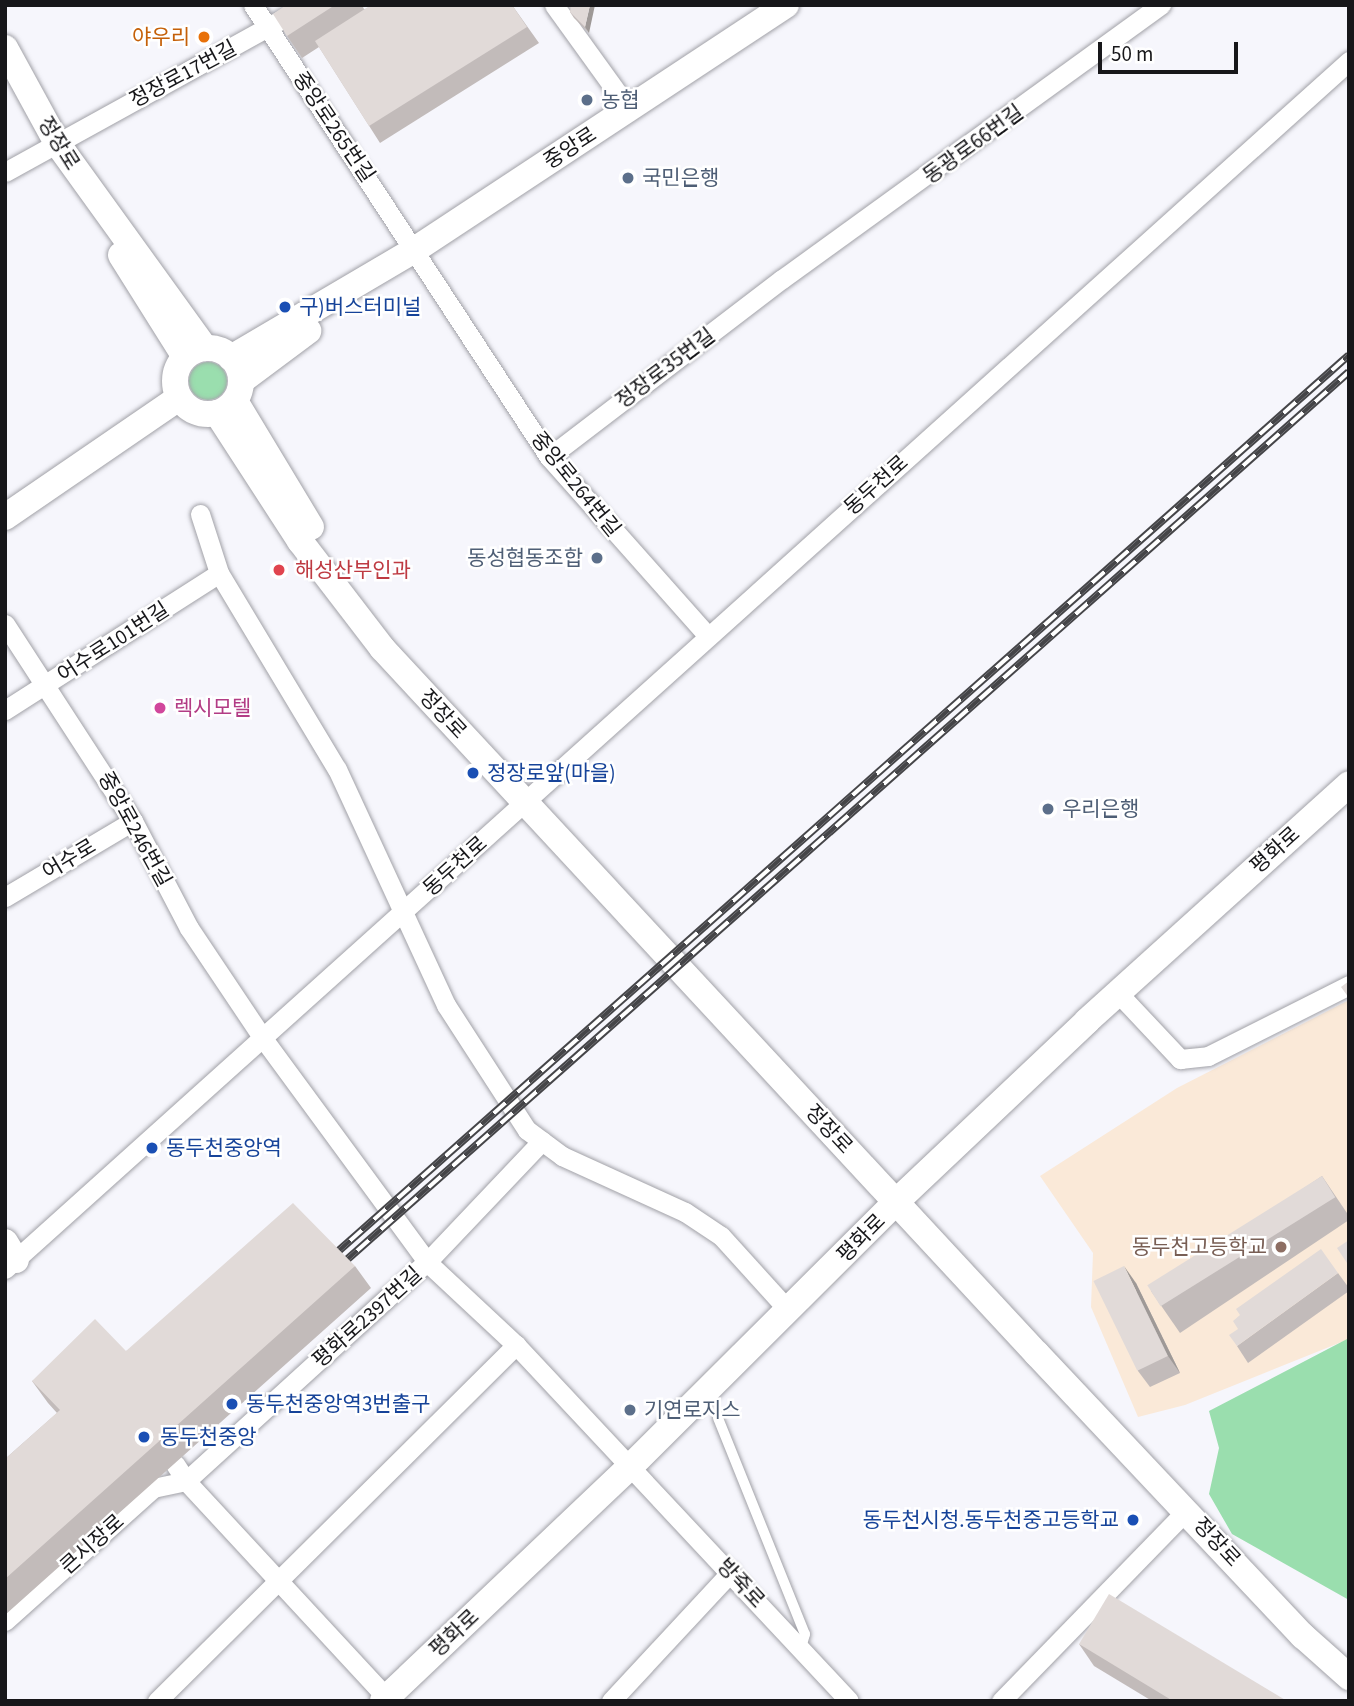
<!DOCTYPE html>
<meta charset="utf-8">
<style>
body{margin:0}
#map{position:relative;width:1354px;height:1706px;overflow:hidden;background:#f6f6fc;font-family:"Source Sans 3","Noto Sans KR",sans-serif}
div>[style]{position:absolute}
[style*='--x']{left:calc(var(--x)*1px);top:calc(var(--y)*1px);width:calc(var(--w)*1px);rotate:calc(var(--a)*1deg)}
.education>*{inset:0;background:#fae9d8}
.green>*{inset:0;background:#9adeae}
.round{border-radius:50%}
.roads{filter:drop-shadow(0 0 2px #a1a1a7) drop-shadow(0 0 2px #a1a1a7)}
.lane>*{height:10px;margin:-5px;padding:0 5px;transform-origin:5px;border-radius:5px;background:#fff}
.street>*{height:19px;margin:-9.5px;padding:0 9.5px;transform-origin:9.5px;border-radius:9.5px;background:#fff}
.secondary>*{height:26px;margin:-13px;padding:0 13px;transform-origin:13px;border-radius:13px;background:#fff}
.secondary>.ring{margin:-13px;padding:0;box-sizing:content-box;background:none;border:26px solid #fff;border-radius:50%}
.rail>*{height:8px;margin-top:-4px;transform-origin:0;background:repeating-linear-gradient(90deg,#fff 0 16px,#454548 0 32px);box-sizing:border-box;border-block:2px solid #454548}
.wall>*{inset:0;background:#c2bbba}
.shaded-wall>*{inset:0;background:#9e9997}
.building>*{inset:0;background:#e1dad8;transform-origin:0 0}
.dots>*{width:19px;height:19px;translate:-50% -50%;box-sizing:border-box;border:4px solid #fff;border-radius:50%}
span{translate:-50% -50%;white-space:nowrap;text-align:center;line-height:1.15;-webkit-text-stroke:5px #fff;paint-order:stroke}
.food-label{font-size:21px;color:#c56008}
.right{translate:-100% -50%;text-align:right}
.street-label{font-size:21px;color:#17171a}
.service-label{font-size:21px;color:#4e5e75}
.left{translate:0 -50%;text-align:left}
.transit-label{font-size:21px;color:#164399}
.health-label{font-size:21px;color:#be3a42}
.hotel-label{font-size:21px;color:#b23c85}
.education-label{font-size:21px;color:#785e54}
.frame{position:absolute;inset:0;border:7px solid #17171a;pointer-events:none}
.scale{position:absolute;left:1098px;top:42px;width:140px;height:32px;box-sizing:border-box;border:4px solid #17171a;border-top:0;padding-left:9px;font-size:21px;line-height:24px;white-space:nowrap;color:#17171a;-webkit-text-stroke:5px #fff;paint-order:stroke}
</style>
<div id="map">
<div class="education">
<div style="clip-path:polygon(1349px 1000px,1349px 1339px,1185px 1405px,1138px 1417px,1091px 1307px,1093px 1253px,1040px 1176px,1177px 1088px)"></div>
</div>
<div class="green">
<div class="round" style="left:189px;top:362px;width:38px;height:38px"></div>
<div style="clip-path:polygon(1349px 1338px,1349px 1600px,1232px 1534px,1209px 1494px,1219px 1448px,1209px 1411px)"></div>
</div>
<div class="roads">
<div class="lane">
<div style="--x:718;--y:1418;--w:233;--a:68.1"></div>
<div style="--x:805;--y:1634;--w:15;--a:106"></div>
</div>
<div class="street">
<div style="--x:253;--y:5;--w:540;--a:56.78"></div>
<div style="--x:549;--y:457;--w:239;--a:48.4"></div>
<div style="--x:554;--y:5;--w:128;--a:54.2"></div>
<div style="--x:5;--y:172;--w:346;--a:-28.9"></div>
<div style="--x:549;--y:457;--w:293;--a:-37.4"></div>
<div style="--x:782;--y:279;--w:468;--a:-35.9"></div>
<div style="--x:200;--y:514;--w:62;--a:72.1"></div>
<div style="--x:219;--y:573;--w:229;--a:59"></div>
<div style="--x:337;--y:769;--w:260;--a:65.2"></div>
<div style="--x:446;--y:1005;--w:149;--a:57.1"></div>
<div style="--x:527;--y:1130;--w:44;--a:36.6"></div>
<div style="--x:562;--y:1156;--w:135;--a:24.5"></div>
<div style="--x:685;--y:1212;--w:43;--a:33.7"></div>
<div style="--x:721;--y:1236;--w:101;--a:47.8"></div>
<div style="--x:5;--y:624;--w:235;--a:57"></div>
<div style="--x:133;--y:821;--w:121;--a:62.4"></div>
<div style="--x:189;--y:928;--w:131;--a:56.2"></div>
<div style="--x:262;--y:1037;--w:279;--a:53.7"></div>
<div style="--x:427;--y:1262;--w:167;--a:-46.5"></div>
<div style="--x:5;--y:710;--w:254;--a:-32.6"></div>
<div style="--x:5;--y:897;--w:149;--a:-30.7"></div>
<div style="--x:1118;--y:993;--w:91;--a:46.8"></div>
<div style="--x:1180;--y:1059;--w:28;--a:-6"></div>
<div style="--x:1208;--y:1056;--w:158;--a:-26.7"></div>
<div style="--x:5;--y:1269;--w:1807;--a:-41.95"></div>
<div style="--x:5;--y:1621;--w:199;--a:-41.9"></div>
<div style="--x:153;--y:1488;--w:34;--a:-12"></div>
<div style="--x:186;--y:1481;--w:20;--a:-123"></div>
<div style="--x:386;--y:1697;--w:294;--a:-132.8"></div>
<div style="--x:186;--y:1481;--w:326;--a:-42.3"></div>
<div style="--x:427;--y:1262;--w:122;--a:43"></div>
<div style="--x:516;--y:1345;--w:487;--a:46.9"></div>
<div style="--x:157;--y:1701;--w:506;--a:-44.76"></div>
<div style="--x:611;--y:1701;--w:176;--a:-47.1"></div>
<div style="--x:1001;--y:1701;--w:267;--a:-45.8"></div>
</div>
<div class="secondary">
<div style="--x:5;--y:48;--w:108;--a:61.3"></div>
<div style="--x:57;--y:143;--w:253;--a:54.2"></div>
<div style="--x:121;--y:255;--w:120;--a:57.9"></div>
<div class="ring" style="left:175px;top:348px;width:40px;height:40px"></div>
<div style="--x:231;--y:358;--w:215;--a:-30.5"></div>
<div style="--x:416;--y:249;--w:443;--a:-33.4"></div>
<div style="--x:241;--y:381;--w:84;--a:-36.7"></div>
<div style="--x:235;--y:401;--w:147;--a:58.9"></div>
<div style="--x:217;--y:413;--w:153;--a:57"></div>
<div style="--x:300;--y:541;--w:135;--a:52.5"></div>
<div style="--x:382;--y:648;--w:963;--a:47.15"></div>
<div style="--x:1037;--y:1354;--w:388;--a:46.7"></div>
<div style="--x:1303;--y:1636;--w:62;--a:41.7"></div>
<div style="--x:5;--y:517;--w:211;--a:-34.4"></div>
<div style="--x:5;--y:1242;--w:21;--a:59"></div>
<div style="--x:383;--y:1701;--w:340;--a:-43.5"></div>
<div style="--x:630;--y:1467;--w:378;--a:-44.9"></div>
<div style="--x:898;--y:1200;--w:260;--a:-43.4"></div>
<div style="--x:1087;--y:1021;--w:353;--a:-42.1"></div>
</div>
</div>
<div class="rail">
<div style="--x:326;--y:1262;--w:1367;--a:-41.56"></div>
<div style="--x:333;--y:1272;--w:1357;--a:-41.54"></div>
</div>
<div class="wall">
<div style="clip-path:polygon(286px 5px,362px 5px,364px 9px,512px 5px,539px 43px,380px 143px,319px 47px,302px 58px,287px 36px)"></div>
<div style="clip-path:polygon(571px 5px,589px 33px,574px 18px,570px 12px)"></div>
<div style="clip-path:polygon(1322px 1176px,1349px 1216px,1349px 1220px,1180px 1333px,1151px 1291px)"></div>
<div style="clip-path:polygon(355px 1266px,371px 1288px,5px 1615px,5px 1459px,57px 1413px,48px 1403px,32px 1381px,126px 1351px)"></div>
<div style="clip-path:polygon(1338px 1273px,1349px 1288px,1349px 1291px,1248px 1363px,1237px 1346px)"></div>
<div style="clip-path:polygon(1136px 1283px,1180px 1373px,1150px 1387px,1138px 1371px)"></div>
<div style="clip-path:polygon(1079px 1644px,1287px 1701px,1152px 1701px,1094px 1666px)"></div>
</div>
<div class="shaded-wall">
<div style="clip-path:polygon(590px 5px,595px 5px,589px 33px,585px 27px)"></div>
<div style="clip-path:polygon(1124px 1266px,1136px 1283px,1180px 1373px,1168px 1356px)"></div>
</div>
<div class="building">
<div style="clip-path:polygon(286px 5px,335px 5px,287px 36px,273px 14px)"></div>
<div style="clip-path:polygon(371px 5px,512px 5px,527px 27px,369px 126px,315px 41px)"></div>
<div style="clip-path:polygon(571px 5px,590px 5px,585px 27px,570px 12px)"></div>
<div style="clip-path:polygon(1349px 981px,1349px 998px,1341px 987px)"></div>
<div style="left:1322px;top:1176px;width:25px;height:206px;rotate:58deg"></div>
<div style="clip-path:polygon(293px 1203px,355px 1266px,5px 1579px,5px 1459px,60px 1410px,32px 1381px,95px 1319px,126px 1351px)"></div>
<div style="clip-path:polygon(1349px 1240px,1349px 1266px,1337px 1248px)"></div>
<div style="clip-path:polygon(1321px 1249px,1338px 1273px,1237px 1346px,1229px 1335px,1238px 1329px,1233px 1321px,1240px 1315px,1236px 1309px)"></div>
<div style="left:1124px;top:1266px;width:100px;height:34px;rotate:64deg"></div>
<div style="clip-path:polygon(1109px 1594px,1287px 1701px,1173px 1701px,1079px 1644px)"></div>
</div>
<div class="dots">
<div style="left:204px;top:37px;background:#e8710a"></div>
<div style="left:587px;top:100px;background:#5c6f8a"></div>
<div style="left:628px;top:178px;background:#5c6f8a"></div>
<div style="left:285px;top:307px;background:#1a4fb4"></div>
<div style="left:597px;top:558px;background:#5c6f8a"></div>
<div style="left:279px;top:570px;background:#e0444e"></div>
<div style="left:160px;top:708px;background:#d1479c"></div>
<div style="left:473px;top:773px;background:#1a4fb4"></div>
<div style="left:1048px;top:809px;background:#5c6f8a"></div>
<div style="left:152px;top:1148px;background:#1a4fb4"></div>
<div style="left:1281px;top:1247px;background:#8d6e63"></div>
<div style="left:232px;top:1404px;background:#1a4fb4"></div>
<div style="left:630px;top:1410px;background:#5c6f8a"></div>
<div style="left:144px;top:1437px;background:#1a4fb4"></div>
<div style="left:1133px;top:1520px;background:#1a4fb4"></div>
</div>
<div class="food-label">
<span class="right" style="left:190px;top:37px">야우리</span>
</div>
<div class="street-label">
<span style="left:183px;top:74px;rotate:-28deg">정장로17번길</span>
<span style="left:334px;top:127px;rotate:56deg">중앙로265번길</span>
<span style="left:59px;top:143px;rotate:58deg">정장로</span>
<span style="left:973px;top:144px;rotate:-36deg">동광로66번길</span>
<span style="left:570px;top:148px;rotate:-33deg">중앙로</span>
<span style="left:665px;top:368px;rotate:-37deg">정장로35번길</span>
<span style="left:576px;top:484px;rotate:51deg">중앙로264번길</span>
<span style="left:876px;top:485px;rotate:-42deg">동두천로</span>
<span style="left:113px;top:642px;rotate:-33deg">어수로101번길</span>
<span style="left:443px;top:714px;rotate:47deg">정장로</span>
<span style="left:135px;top:829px;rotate:61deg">중앙로246번길</span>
<span style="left:1275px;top:850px;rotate:-42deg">평화로</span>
<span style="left:69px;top:859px;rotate:-31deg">어수로</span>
<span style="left:455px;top:866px;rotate:-42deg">동두천로</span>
<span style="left:829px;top:1129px;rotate:47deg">정장로</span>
<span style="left:861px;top:1238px;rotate:-45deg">평화로</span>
<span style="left:367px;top:1317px;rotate:-42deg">평화로2397번길</span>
<span style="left:1217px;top:1542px;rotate:47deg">정장로</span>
<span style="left:92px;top:1544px;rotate:-42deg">큰시장로</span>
<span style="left:741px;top:1583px;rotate:47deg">방죽로</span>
<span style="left:454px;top:1633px;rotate:-43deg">평화로</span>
</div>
<div class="service-label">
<span class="left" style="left:601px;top:100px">농협</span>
<span class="left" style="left:642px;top:178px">국민은행</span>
<span class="right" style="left:583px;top:558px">동성협동조합</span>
<span class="left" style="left:1062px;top:809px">우리은행</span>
<span class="left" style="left:644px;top:1410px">기연로지스</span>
</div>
<div class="transit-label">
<span class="left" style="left:299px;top:307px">구)버스터미널</span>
<span class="left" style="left:487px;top:773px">정장로앞(마을)</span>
<span class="left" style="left:166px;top:1148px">동두천중앙역</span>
<span class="left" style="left:246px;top:1404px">동두천중앙역3번출구</span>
<span class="left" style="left:160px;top:1437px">동두천중앙</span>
<span class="right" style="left:1119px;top:1520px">동두천시청.동두천중고등학교</span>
</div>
<div class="health-label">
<span class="left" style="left:295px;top:570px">해성산부인과</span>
</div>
<div class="hotel-label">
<span class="left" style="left:174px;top:708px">렉시모텔</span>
</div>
<div class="education-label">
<span class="right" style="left:1267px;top:1247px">동두천고등학교</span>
</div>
<div class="frame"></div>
<div class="scale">50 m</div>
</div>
